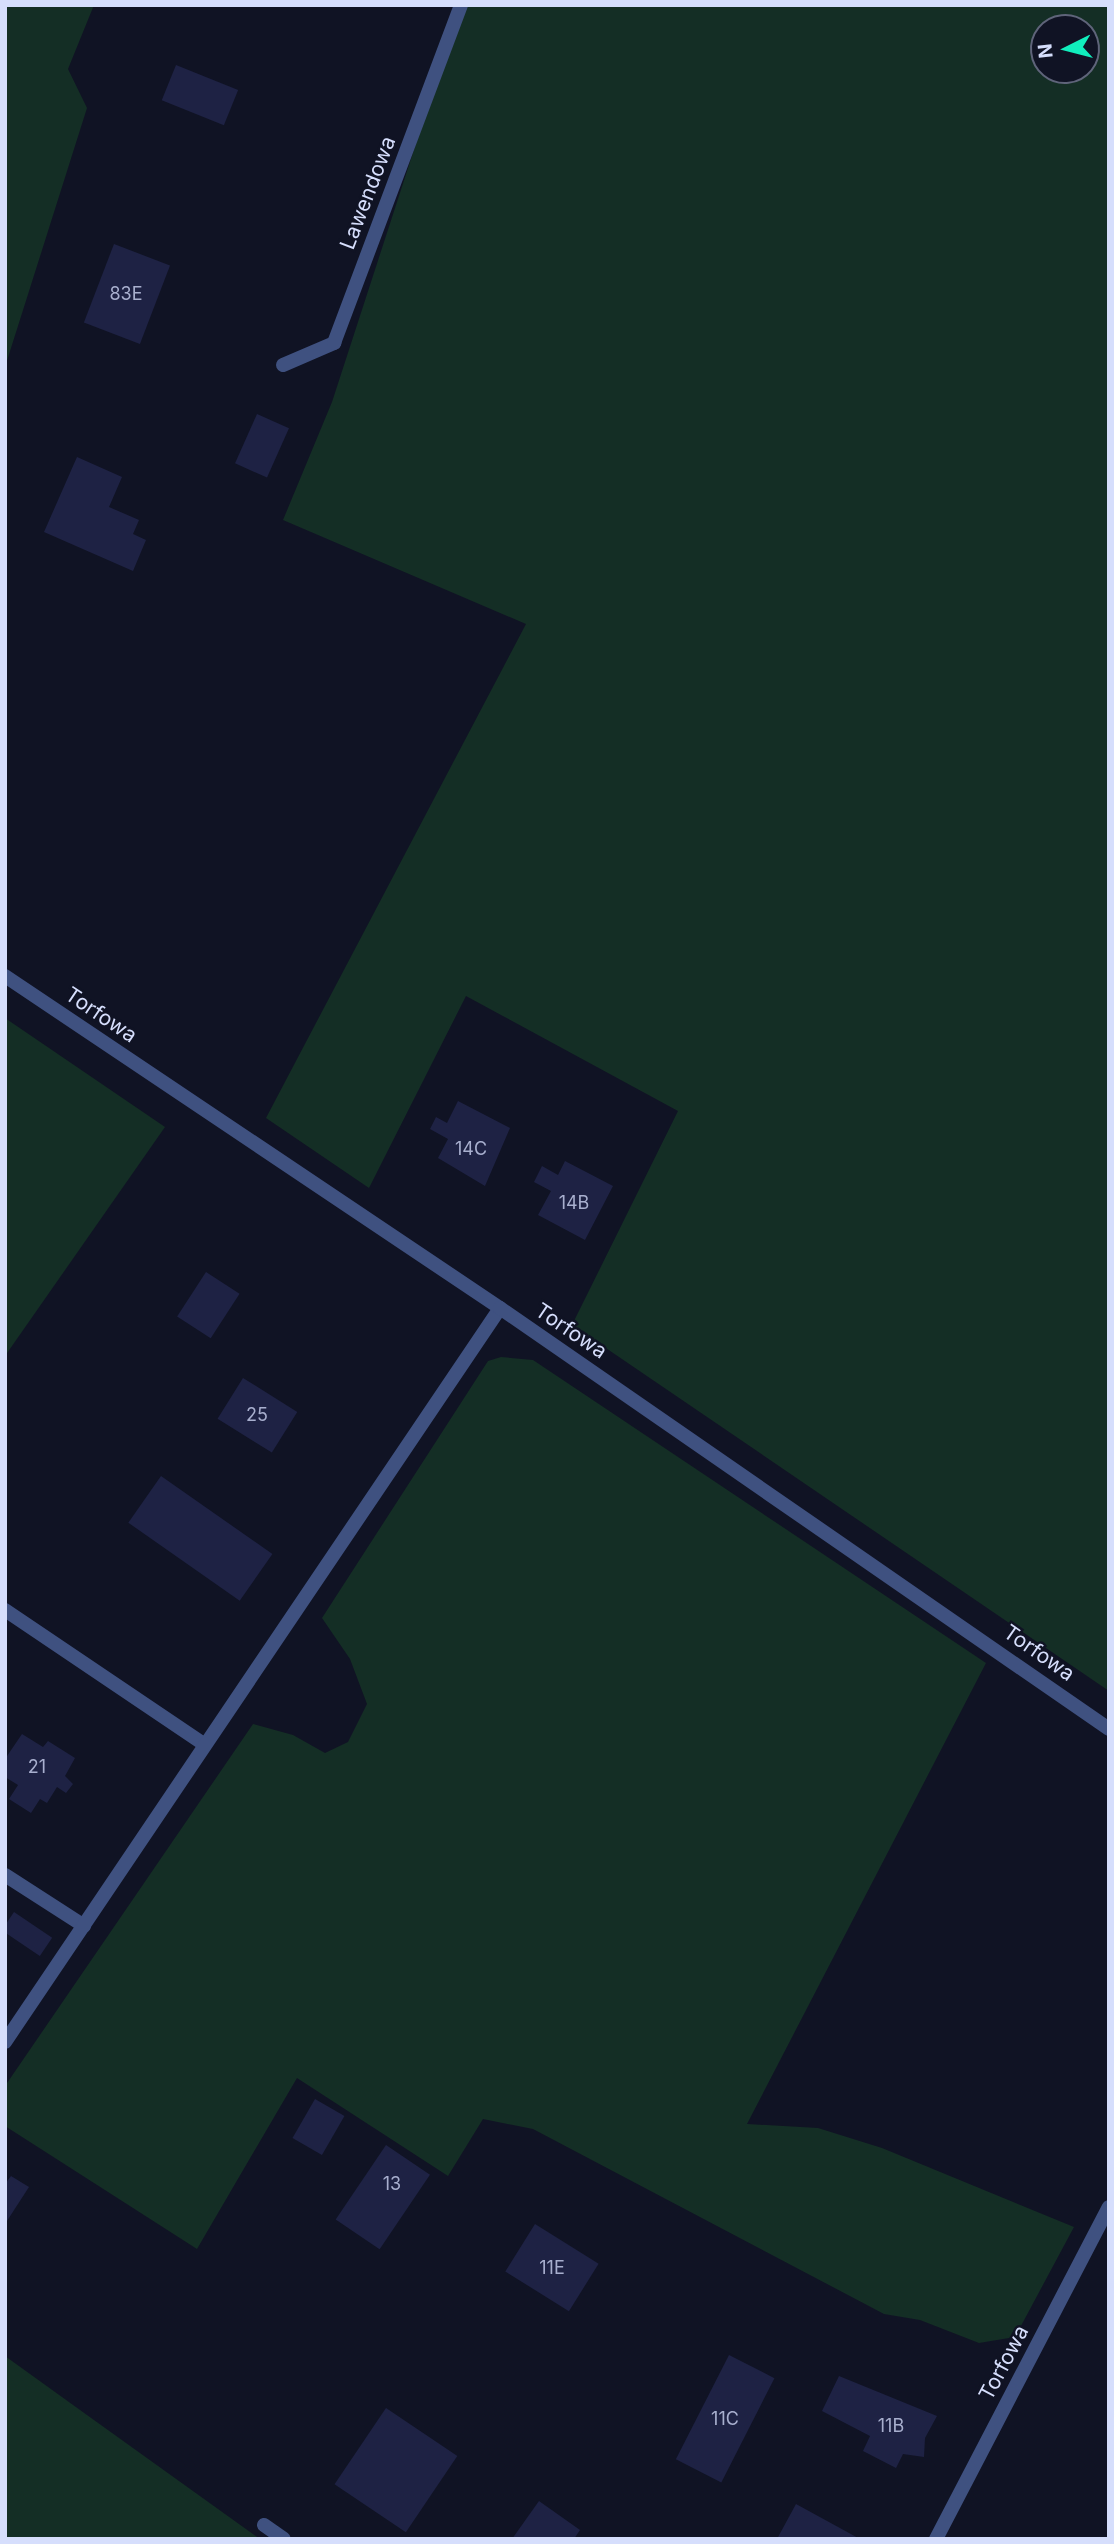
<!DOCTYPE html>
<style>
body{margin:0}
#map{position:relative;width:1114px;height:2544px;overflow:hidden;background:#101324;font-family:Inter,sans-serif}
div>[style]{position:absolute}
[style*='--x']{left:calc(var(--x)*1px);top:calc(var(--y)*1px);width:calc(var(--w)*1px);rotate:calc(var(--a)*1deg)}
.green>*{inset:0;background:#142e25}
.building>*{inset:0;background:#1e2244;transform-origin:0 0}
.lane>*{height:14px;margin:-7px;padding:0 7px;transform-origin:7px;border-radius:7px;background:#3f5180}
.street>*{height:14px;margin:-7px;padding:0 7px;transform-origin:7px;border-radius:7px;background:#3f5180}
span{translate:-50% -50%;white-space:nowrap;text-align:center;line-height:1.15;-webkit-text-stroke:5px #101324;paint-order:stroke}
.number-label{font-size:18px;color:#a8afce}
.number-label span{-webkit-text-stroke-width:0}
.street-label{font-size:21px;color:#d6defc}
.frame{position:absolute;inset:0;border:7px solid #d6defc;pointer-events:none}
.north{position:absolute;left:1030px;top:14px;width:70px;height:70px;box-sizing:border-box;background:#101324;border:2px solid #5f647a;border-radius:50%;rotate:264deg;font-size:19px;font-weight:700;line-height:28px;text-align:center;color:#d6defc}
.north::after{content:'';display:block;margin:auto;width:24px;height:32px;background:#11eebd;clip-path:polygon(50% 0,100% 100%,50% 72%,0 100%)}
</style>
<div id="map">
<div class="green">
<div style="clip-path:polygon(5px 5px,94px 5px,68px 69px,87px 108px,5px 367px)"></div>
<div style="clip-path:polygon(evenodd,461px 5px,1109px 5px,1109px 1691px,572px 1325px,678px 1111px,466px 996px,369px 1188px,266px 1118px,526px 624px,283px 520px,332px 402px,461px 5px,1044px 28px,1086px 28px,1086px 70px,1044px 70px,1044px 28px)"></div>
<div style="clip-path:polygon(5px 1018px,165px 1127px,5px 1356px)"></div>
<div style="clip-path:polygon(501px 1357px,533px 1360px,986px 1663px,747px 2124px,818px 2128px,882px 2148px,1074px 2227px,1015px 2337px,979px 2343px,920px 2320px,884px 2314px,533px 2129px,483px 2119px,448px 2176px,297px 2078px,197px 2249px,5px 2126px,5px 2086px,253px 1724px,293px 1735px,325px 1753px,348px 1742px,367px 1704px,350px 1659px,322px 1618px,488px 1361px)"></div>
<div style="clip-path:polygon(5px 2356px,87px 2415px,260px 2539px,5px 2539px)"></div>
</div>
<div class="building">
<div style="left:176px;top:65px;width:67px;height:38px;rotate:22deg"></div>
<div style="left:114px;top:244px;width:60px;height:84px;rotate:21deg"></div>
<div style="left:257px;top:414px;width:35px;height:54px;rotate:24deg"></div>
<div style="clip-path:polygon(77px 457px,122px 477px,109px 507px,139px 520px,133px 534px,146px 540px,133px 571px,44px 532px)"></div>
<div style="clip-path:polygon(458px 1101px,510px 1128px,485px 1186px,438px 1158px,448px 1139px,430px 1129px,436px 1117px,447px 1123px)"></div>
<div style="clip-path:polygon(565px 1161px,613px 1186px,585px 1240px,538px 1215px,551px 1191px,534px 1182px,542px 1166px,558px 1175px)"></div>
<div style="left:206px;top:1272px;width:40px;height:53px;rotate:33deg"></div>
<div style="left:243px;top:1378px;width:64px;height:48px;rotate:32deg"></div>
<div style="left:161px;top:1476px;width:136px;height:57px;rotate:35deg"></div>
<div style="clip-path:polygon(22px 1734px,43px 1747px,48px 1741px,75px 1758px,65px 1776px,73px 1784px,66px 1793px,57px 1787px,47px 1803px,40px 1799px,31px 1813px,9px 1799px,18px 1785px,5px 1777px,5px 1759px)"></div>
<div style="left:14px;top:1912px;width:46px;height:22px;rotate:34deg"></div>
<div style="left:315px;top:2099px;width:34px;height:45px;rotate:30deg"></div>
<div style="left:386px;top:2145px;width:53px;height:90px;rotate:34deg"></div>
<div style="clip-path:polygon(11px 2176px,29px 2187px,5px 2224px,5px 2184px)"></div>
<div style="left:535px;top:2224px;width:75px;height:56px;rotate:32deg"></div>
<div style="left:729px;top:2355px;width:51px;height:117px;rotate:27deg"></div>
<div style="clip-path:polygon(839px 2376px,937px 2416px,925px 2438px,924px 2457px,903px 2454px,896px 2468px,863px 2451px,870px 2436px,822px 2411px)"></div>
<div style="left:386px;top:2408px;width:86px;height:92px;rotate:34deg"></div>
<div style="clip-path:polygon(539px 2501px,580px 2530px,574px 2539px,512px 2539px)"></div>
<div style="clip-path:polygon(796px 2504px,860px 2539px,777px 2539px)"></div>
</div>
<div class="lane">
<div style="--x:283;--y:365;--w:56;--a:-23.3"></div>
<div style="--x:334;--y:343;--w:361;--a:-69.4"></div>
<div style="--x:5;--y:1610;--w:241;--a:34"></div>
<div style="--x:5;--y:1875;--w:94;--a:32.8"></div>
<div style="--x:5;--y:2042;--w:885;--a:-56"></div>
<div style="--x:264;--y:2525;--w:24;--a:35"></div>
</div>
<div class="street">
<div style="--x:5;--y:976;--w:596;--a:33.85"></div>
<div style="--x:500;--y:1308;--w:740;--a:34.66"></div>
<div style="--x:936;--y:2539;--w:374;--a:-62.5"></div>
</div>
<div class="number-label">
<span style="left:126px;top:294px">83E</span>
<span style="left:471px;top:1149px">14C</span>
<span style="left:574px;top:1203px">14B</span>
<span style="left:257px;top:1415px">25</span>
<span style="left:37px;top:1767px">21</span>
<span style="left:392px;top:2184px">13</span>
<span style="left:552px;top:2268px">11E</span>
<span style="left:725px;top:2419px">11C</span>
<span style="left:891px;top:2426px">11B</span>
</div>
<div class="street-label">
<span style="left:368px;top:193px;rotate:-69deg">Lawendowa</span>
<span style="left:101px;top:1015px;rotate:34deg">Torfowa</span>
<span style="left:571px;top:1331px;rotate:34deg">Torfowa</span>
<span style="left:1039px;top:1653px;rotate:35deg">Torfowa</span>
<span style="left:1004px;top:2363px;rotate:-62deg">Torfowa</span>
</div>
<div class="frame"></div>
<div class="north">N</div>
</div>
